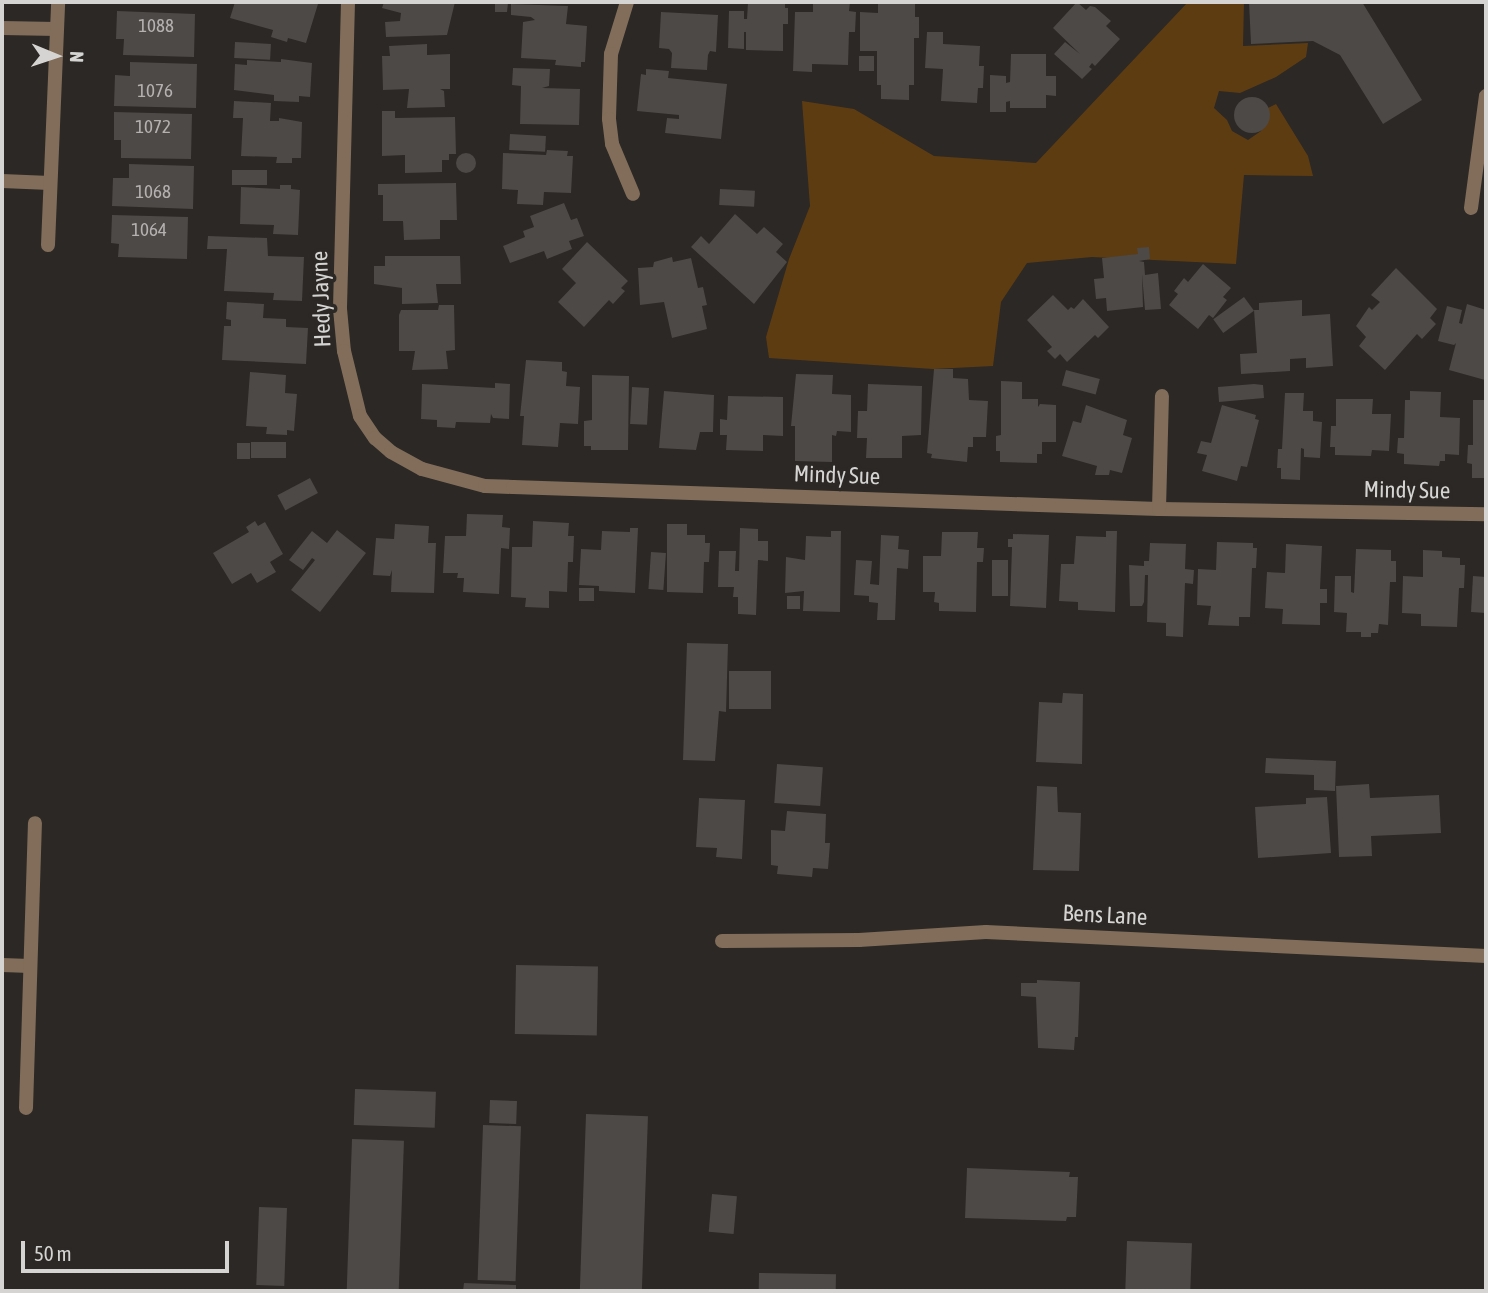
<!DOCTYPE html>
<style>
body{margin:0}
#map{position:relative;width:1488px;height:1293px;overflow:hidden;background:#2b2825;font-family:"Asap Condensed",sans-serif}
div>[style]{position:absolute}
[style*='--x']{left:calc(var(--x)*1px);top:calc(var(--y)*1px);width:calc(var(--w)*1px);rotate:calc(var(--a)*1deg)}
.green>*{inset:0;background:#5e3c11}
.building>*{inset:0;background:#4c4946;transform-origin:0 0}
.round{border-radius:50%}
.service>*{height:14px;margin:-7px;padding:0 7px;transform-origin:7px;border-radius:7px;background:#816d59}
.minor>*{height:14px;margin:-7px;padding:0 7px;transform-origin:7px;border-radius:7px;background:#816d59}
span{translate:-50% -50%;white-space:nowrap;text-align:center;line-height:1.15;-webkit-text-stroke:7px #2b2825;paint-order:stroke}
.number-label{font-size:19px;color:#b4b1b0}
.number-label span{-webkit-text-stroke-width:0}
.street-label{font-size:23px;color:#d6d4d3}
.frame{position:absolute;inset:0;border:4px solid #d6d4d3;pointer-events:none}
.north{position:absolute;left:21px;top:21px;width:70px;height:70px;-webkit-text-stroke:5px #2b2825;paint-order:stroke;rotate:92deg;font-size:19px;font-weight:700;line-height:28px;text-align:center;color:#d6d4d3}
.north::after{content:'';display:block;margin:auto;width:24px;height:32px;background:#d6d4d3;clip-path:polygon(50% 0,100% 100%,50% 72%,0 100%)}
.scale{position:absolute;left:21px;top:1241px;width:208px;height:32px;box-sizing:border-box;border:4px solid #d6d4d3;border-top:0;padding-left:9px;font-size:21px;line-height:24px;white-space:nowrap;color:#d6d4d3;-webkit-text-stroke:5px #2b2825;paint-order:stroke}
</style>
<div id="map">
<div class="green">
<div style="clip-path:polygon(1188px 2px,1244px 2px,1243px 46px,1308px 43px,1306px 57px,1276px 77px,1240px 93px,1219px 91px,1214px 108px,1227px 120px,1232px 131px,1248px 140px,1261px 131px,1266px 109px,1276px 104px,1308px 156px,1313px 176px,1244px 175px,1236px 264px,1092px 257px,1027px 263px,1001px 302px,993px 366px,933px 369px,769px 358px,766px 337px,789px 259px,810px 206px,802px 101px,854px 109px,934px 156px,1036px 163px)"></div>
</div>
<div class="building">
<div style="clip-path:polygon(235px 2px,308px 2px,318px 4px,306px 43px,288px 38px,287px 42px,271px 37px,273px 30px,230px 18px)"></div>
<div style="clip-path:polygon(384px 2px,455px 2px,447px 35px,386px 37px,385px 22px,400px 21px,401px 13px,382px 8px)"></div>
<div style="clip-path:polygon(495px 2px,508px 3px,507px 12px,495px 12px)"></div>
<div style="clip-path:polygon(748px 2px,785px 2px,785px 8px,788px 8px,788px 24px,783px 24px,783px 51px,746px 50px,746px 32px,744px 32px,744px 49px,728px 48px,729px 11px,744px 11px,744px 19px,747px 19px)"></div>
<div style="clip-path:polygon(813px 2px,850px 2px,849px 11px,856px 12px,855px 32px,849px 32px,848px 65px,812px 64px,812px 72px,793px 71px,795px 12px,813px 12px)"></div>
<div style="clip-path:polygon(878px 2px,915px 2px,915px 17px,919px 17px,919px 38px,914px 38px,914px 85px,909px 85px,909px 100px,881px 99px,881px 85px,877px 85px,877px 51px,860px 51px,860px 12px,878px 13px)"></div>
<div style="clip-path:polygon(1077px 2px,1086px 10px,1090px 6px,1095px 7px,1111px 21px,1106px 26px,1120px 39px,1095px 66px,1092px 63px,1089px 67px,1092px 69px,1082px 79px,1054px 54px,1065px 42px,1080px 54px,1053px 28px)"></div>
<div style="clip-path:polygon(1249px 2px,1362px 2px,1422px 100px,1383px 124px,1340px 55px,1313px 41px,1251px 44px)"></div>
<div style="clip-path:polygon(511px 4px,568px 6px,566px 24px,587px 26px,585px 62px,581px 62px,581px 67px,555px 65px,556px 60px,521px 58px,523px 22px,535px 20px,531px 17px,511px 15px)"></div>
<div style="clip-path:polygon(117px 11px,195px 14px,194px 57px,123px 55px,124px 39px,116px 39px)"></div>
<div style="clip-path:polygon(661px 12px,718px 15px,716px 52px,710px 51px,708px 55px,707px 70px,671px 68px,672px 53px,669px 49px,659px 48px)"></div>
<div style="clip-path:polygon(927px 32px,943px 32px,943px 44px,980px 46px,979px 66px,984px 66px,983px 88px,978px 88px,977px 103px,941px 101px,943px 69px,925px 68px)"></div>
<div style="left:235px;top:42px;width:36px;height:16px;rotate:3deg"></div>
<div style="clip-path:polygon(427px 44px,427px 55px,450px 54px,450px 89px,440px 89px,444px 91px,445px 107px,407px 108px,409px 89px,383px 90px,382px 56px,390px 56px,389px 46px)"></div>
<div style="clip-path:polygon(1011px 54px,1046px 54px,1046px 76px,1056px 76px,1056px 96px,1046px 95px,1046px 108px,1010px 108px,1010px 101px,1006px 102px,1006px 112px,990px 112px,990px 75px,1006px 76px,1006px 83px,1010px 82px)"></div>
<div style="left:859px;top:56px;width:15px;height:15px"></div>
<div style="clip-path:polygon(281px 59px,312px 63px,310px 97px,299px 96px,299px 102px,274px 101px,274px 95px,234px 90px,235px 64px,247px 65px,247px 60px,281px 62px)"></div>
<div style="clip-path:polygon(130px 62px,197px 64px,196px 108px,114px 106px,115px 75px,130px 76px)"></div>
<div style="clip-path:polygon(513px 68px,550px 69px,549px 86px,542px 88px,580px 89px,579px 125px,520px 124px,521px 86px,512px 85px)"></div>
<div style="clip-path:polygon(646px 69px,669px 71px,668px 78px,727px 84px,721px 139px,665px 133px,667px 118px,679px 119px,679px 115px,637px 111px,641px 74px,646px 75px)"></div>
<div class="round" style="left:1234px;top:97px;width:36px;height:36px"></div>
<div style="clip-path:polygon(234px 101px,271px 103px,270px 121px,279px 121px,279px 118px,302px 122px,301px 158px,292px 158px,292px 163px,276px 163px,277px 157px,241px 156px,243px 118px,233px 118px)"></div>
<div style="clip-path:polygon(382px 111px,395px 111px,395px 118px,455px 117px,456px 154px,449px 154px,449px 160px,442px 160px,442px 172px,405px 173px,405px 155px,382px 156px)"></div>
<div style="clip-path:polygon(114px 112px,192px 114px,191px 159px,121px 158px,121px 140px,114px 140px)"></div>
<div style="left:510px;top:134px;width:36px;height:16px;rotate:3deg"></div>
<div style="clip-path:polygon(547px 150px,568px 151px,567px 156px,573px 156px,571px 193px,544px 192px,543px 205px,517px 204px,518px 190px,502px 189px,503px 153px,546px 155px)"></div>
<div class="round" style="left:456px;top:153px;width:20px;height:20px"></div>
<div style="clip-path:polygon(129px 164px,194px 166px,193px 209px,112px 206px,113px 178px,129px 178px)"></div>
<div style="left:232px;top:170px;width:35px;height:15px"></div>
<div style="clip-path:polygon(456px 183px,457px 220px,440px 220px,440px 239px,404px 240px,403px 221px,383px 221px,383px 195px,378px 195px,378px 184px)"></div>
<div style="clip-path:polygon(280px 185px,291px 185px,291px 189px,300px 190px,298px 235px,273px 234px,274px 225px,240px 224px,241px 187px,280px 189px)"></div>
<div style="left:720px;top:189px;width:35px;height:16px;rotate:3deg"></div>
<div style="clip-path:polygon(564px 203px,571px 220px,577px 218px,584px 236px,569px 241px,572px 249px,547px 259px,544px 251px,510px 263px,503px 246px,525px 237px,523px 231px,534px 227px,530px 216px)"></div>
<div style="clip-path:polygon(735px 214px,757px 234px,764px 227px,783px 244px,776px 252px,787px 262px,754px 304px,691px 247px,701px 236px,709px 244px)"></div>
<div style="clip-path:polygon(112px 215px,188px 217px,187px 259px,118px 257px,119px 244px,111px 243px)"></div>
<div style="clip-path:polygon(208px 236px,267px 238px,268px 256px,304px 257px,302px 301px,273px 300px,274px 293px,224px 291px,227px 249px,207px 249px)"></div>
<div style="clip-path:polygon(587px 242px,628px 281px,621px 288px,625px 291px,613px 304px,609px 300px,584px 327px,558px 302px,576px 283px,562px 269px)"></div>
<div style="clip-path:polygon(1149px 247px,1150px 259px,1139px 261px,1144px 262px,1145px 275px,1158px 273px,1161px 309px,1145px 310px,1142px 274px,1143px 307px,1107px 311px,1106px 298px,1096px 299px,1094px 279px,1104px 278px,1102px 258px,1138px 254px,1137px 248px)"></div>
<div style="clip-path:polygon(385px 256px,460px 256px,461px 284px,436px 284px,438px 303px,402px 304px,402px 288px,374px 284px,374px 266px,385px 266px)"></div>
<div style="clip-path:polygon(672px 257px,673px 262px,691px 258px,698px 288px,703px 287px,707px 305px,702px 306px,707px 329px,672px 338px,664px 302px,640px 305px,638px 268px,653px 267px,654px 262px)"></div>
<div style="clip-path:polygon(1203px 264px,1231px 288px,1223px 297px,1227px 300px,1213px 318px,1209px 315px,1198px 329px,1169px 305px,1178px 294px,1174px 291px,1184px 278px,1188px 282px)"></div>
<div style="clip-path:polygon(1396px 268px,1437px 309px,1430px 318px,1436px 324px,1422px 339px,1417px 334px,1385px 370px,1359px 346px,1366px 337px,1356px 326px,1369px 307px,1372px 310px,1380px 302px,1371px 295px)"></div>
<div style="clip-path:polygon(1053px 295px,1068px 310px,1071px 307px,1074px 309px,1083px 299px,1109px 327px,1098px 338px,1095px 335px,1067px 362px,1060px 354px,1055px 359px,1047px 351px,1052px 347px,1027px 320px)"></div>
<div style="left:1244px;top:297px;width:17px;height:38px;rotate:54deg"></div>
<div style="clip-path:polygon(1302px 300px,1302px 316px,1330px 314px,1333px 366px,1306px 368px,1306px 358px,1290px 359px,1290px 371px,1241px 374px,1240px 354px,1257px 353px,1254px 310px,1259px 310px,1259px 303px)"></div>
<div style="clip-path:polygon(227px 302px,264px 304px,263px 318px,286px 319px,286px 327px,308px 328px,306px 364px,222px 360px,224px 326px,231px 326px,231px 320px,226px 319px)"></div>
<div style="clip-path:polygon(1467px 304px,1486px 310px,1485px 380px,1449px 370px,1456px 343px,1454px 345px,1438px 341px,1447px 306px,1462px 310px,1459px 323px,1462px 324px)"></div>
<div style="clip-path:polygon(439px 305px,454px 305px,455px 350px,446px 351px,448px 369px,412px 370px,415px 351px,399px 351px,399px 315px,401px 310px,438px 310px)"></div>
<div style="clip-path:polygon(526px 360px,562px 362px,562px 371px,567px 372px,566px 386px,580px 387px,578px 424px,560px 423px,558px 447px,522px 445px,524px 416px,520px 416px)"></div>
<div style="clip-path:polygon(934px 369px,953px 369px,953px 378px,968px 379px,969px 400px,988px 401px,986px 437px,973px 437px,973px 447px,968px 447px,967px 462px,931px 458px,932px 454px,927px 453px)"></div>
<div style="left:1066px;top:370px;width:35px;height:16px;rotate:15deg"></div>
<div style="clip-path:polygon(250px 372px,286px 375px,285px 393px,297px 394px,294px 431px,287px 430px,287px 435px,266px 434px,267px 427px,246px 426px)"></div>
<div style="clip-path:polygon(796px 374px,833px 375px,832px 394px,851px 395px,851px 432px,837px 431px,836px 436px,832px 435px,832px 462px,795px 461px,795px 426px,791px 426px)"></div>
<div style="clip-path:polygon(592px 375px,629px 376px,628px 450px,591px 450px,591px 446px,584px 446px,584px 421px,592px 420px)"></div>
<div style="clip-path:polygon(1001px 381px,1022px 382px,1022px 399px,1038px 399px,1038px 407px,1040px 404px,1056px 405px,1056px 442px,1042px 442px,1042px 454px,1037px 454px,1037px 463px,1000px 462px,1000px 451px,996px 451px,996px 436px,1001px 435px)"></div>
<div style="clip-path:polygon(495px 383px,510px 384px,509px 419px,493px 418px,491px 414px,490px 423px,456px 422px,455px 428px,437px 427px,437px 420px,421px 419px,422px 384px,495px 388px)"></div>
<div style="clip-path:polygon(868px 384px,922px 386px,921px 435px,902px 436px,902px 458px,866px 458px,867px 438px,857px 438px,858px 411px,867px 411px)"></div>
<div style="clip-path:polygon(1254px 384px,1263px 385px,1264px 398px,1219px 402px,1218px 387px)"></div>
<div style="left:632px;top:387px;width:17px;height:37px;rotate:3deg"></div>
<div style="clip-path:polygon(664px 391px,714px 395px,713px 432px,700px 432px,696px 450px,659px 448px)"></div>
<div style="clip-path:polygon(1410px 391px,1441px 392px,1440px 417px,1460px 418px,1459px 455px,1445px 454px,1445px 461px,1440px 461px,1439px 466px,1404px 464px,1404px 454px,1397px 453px,1398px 438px,1404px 438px,1405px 400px,1410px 400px)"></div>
<div style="clip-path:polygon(1285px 393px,1304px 393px,1303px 411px,1313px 411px,1313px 421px,1322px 422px,1320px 458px,1304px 457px,1304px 449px,1301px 448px,1300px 480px,1281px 479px,1281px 468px,1277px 468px,1278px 449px,1282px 449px)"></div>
<div style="clip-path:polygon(728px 396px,783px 397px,783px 436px,763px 435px,763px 451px,726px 450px,727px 435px,720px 435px,720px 419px,727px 420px)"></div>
<div style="clip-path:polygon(1336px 399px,1373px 399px,1372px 414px,1391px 414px,1389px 451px,1372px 450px,1371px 456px,1335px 455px,1335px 447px,1330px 447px,1331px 426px,1336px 426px)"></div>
<div style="clip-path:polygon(1473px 400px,1486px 400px,1486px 478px,1472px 478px,1472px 464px,1467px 463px,1468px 445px,1473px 445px)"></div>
<div style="clip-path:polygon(1086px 405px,1127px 420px,1123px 435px,1132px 438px,1122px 473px,1110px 470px,1109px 475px,1095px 475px,1097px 466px,1062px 456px,1073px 421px,1081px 423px)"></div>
<div style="clip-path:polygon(1222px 405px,1256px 415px,1255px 419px,1259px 420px,1247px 467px,1241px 466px,1237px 481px,1202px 471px,1207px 455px,1197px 453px,1201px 441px,1211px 443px)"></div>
<div style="left:286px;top:442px;width:16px;height:35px;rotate:90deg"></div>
<div style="left:250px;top:443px;width:16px;height:13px;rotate:90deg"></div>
<div style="left:310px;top:478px;width:17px;height:37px;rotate:62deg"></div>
<div style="clip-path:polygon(467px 514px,503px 515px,502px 527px,510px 528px,509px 549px,501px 548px,499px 594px,463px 592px,464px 578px,457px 578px,458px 573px,443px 573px,445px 536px,466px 536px)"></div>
<div style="clip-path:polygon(255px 521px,258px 526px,265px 522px,283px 554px,270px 562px,276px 572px,257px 583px,251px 573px,232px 584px,213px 553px,249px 532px,246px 527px)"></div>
<div style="clip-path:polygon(533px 521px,569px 523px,568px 536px,574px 536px,573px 562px,568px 562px,567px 592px,549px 591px,549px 608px,525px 607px,526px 598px,511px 597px,512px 547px,532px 547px)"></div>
<div style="clip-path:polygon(395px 524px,429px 526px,428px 543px,436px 543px,434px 593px,391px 592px,392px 570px,390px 576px,373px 575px,376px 538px,394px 539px)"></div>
<div style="clip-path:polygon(667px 524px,687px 524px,687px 535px,705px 535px,705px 543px,710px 543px,709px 562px,704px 562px,703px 593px,667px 592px)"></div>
<div style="clip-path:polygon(630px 528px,638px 528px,635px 593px,599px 591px,599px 586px,579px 585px,581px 549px,601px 550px,602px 531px,630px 532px)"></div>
<div style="clip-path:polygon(740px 528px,758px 529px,758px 541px,768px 541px,768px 561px,758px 560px,756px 615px,738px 614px,738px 597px,733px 597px,734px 587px,718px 587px,719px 551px,736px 551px,735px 571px,739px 571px)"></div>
<div style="clip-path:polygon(337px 530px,366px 553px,320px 612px,291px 590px,315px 560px,312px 558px,303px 570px,289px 560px,312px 531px,327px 543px)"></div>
<div style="clip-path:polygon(831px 531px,841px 531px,840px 612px,803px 611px,804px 591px,785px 593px,786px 557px,805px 560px,806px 536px,831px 537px)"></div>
<div style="clip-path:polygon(1106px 531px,1117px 531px,1115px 612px,1078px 610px,1078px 602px,1059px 601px,1061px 564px,1074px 564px,1076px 536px,1106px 537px)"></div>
<div style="clip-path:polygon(942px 532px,978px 532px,977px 548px,984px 548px,983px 562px,977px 562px,976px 612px,939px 611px,939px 603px,934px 602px,935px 592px,923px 592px,923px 556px,941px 556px)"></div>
<div style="clip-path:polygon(1013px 534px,1049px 535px,1046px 608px,1010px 606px,1012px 547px,1008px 547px,1008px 539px,1013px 539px)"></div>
<div style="clip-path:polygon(881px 535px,899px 536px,898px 549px,909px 550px,908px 569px,897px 568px,895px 620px,877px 620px,878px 603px,869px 602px,869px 596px,854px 595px,856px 560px,872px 561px,870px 584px,879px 585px)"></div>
<div style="clip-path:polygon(1217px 542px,1253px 543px,1253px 548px,1257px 548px,1256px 568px,1252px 568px,1250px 617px,1239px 617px,1239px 626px,1208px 625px,1211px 606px,1197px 605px,1198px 569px,1216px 570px)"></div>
<div style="clip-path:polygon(1150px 543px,1186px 544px,1185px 569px,1194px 570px,1193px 584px,1185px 583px,1183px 637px,1166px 636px,1166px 623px,1147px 622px,1148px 575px,1145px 575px,1144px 602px,1142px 606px,1130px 606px,1129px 565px,1144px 566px,1144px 561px,1149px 561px)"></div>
<div style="clip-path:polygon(1286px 544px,1322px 546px,1320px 589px,1327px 589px,1327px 603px,1320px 603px,1320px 625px,1282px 624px,1283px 609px,1265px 608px,1267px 572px,1285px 573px)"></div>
<div style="clip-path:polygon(1356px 549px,1391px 550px,1391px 561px,1396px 561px,1396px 582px,1390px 582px,1388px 625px,1379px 624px,1378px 633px,1371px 633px,1371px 637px,1361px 637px,1361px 632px,1346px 632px,1347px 613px,1334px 612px,1335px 576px,1351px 576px,1351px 592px,1354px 593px)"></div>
<div style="clip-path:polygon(1423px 550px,1442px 551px,1442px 557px,1460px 558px,1460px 565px,1465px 565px,1464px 588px,1459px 588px,1457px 627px,1421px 626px,1421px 614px,1402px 613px,1403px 576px,1423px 577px)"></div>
<div style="left:651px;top:552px;width:15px;height:37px;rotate:4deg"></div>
<div style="left:992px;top:560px;width:16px;height:36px"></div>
<div style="clip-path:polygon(1473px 576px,1486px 577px,1486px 613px,1471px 612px)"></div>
<div style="left:579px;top:588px;width:15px;height:13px"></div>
<div style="left:787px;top:596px;width:13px;height:13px"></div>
<div style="clip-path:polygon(687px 643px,728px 644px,726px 712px,719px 711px,715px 761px,683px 760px)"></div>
<div style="left:729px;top:671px;width:42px;height:38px"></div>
<div style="clip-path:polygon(1063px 693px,1083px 694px,1082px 764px,1036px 762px,1039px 702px,1062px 703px)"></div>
<div style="clip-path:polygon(1266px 758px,1336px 761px,1335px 791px,1314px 790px,1314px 775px,1265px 773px)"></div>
<div style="left:777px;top:764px;width:46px;height:39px;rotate:4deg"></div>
<div style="clip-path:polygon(1369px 784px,1370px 798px,1439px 795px,1441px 833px,1371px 836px,1372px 856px,1339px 857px,1336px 786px)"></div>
<div style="clip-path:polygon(1037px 786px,1057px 787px,1058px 812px,1081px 813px,1079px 871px,1033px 870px)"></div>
<div style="clip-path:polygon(1327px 797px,1331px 853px,1258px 858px,1255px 807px,1306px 804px,1306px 798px)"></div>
<div style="clip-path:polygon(699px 798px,745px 800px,742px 859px,716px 857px,717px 848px,696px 847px)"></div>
<div style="clip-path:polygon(787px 811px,826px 814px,825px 843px,830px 843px,828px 869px,813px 868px,812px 877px,777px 874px,778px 866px,771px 865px,771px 830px,785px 831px)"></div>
<div style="left:516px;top:965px;width:82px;height:69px;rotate:1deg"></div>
<div style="clip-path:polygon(1037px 980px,1080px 982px,1078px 1037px,1075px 1037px,1074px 1050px,1038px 1048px,1036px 997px,1021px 996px,1021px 983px,1037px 983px)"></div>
<div style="left:355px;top:1089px;width:81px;height:36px;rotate:2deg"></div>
<div style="left:490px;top:1100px;width:27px;height:23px;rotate:2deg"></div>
<div style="left:586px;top:1114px;width:62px;height:177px;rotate:2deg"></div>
<div style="left:483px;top:1125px;width:38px;height:155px;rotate:2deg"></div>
<div style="left:352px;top:1139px;width:52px;height:152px;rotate:2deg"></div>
<div style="clip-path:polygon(967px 1168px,1070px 1172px,1069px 1177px,1078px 1177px,1076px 1217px,1067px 1217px,1066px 1221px,965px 1218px)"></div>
<div style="left:712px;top:1194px;width:25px;height:38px;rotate:5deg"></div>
<div style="left:259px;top:1207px;width:28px;height:78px;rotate:2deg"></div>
<div style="left:1127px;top:1241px;width:65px;height:50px;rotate:2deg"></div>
<div style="left:759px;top:1273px;width:77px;height:18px;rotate:1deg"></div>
<div style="clip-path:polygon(464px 1283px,516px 1285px,516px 1291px,463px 1291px)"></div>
</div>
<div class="service">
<div style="--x:2;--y:181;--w:48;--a:2.4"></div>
</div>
<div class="minor">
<div style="--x:348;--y:2;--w:307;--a:91.5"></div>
<div style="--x:340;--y:309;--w:42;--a:84.6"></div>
<div style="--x:344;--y:351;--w:67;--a:76.2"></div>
<div style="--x:360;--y:416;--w:27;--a:56"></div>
<div style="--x:375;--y:438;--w:21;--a:41"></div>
<div style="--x:391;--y:452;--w:35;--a:29"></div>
<div style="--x:422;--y:469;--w:65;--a:15.1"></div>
<div style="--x:485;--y:486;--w:28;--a:2"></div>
<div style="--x:513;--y:487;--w:646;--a:1.95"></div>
<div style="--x:1159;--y:509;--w:327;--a:0.9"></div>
<div style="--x:627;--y:2;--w:54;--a:107.1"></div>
<div style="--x:611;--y:54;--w:65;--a:91.8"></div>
<div style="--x:609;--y:119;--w:25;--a:83"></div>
<div style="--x:612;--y:144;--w:54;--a:67.2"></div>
<div style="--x:2;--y:28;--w:55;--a:1"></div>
<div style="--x:1471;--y:208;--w:113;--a:-82.4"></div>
<div style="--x:48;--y:245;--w:243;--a:-87.6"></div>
<div style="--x:1159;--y:509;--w:113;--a:-88.5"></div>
<div style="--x:722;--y:941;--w:137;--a:-0.4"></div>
<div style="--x:859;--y:940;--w:127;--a:-3.6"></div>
<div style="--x:986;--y:932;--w:501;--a:2.75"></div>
<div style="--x:2;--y:965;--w:28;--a:2"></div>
<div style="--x:26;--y:1108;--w:285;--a:-88.2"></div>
</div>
<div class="number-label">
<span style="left:156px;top:26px">1088</span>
<span style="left:155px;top:91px">1076</span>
<span style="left:153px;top:127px">1072</span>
<span style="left:153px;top:192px">1068</span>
<span style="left:149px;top:230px">1064</span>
</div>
<div class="street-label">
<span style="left:321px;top:299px;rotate:-92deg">Hedy Jayne</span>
<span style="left:837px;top:475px;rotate:2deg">Mindy Sue</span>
<span style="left:1407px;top:490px;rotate:1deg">Mindy Sue</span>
<span style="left:1105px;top:915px;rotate:3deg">Bens Lane</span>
</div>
<div class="frame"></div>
<div class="north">N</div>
<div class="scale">50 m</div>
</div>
